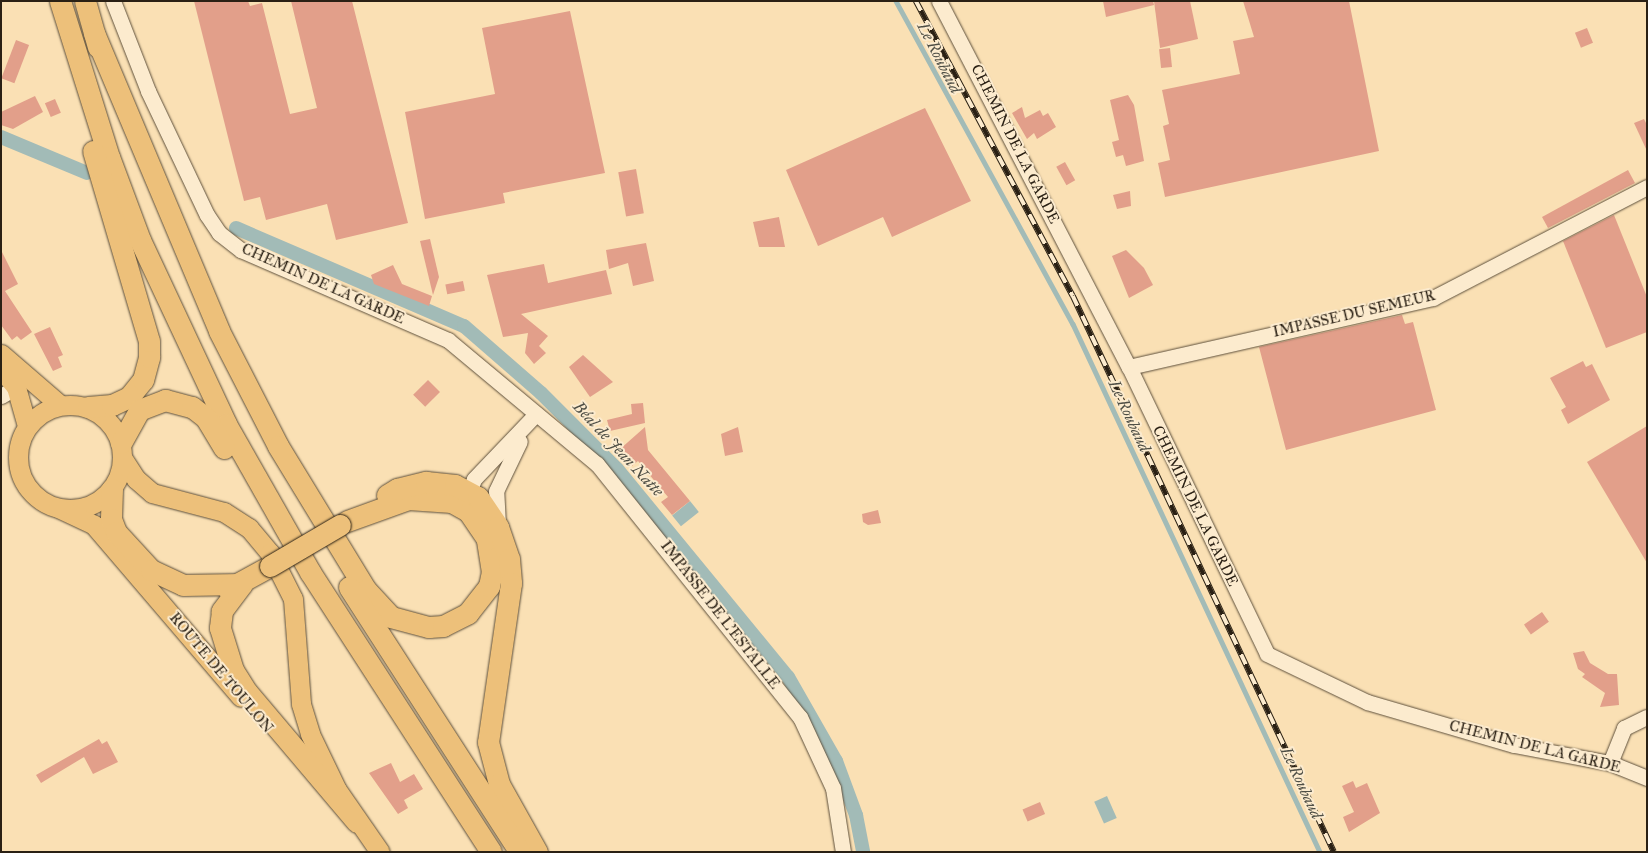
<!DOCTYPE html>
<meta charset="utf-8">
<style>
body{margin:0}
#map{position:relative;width:1648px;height:853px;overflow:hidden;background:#fae0b4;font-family:"IM FELL Great Primer",serif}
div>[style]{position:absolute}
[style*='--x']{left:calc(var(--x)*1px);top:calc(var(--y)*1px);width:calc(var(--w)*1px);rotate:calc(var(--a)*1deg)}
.water>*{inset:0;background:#a2bbb7;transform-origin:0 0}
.stream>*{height:4.5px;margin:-2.25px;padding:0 2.25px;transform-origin:2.25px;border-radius:2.25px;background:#a2bbb7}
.canal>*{height:14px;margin:-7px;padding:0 7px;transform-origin:7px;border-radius:7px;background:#a2bbb7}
.building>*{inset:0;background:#e29f8a;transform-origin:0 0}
.roads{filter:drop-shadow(0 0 1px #5e503c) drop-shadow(0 0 1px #5e503c)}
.minor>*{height:15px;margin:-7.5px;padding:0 7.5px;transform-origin:7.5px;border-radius:7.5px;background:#fcebce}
.major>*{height:19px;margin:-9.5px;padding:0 9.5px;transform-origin:9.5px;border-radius:9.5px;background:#edc07a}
.major>.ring{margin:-9.5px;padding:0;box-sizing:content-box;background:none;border:19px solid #edc07a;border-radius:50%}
.highway>*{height:21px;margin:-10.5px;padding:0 10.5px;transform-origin:10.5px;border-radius:10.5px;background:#edc07a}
.rail>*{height:5.5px;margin-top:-2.75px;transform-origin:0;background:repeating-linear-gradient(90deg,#fcebce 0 11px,#2a2014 0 22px);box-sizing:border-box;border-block:1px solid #2a2014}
.bridges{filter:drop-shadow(0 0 1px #2a2014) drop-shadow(0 0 1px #2a2014)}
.highway-bridge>*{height:21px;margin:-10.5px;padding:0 10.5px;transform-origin:10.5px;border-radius:10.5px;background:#edc07a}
span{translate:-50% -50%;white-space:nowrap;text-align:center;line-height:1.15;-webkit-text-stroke:4px #fcebce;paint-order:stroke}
.street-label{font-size:15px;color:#2a2014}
.water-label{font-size:16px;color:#4e4e45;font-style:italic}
.frame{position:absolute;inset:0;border:2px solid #2a2014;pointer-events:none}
</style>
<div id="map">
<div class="water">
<div style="left:690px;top:501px;width:14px;height:23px;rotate:51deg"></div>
<div style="left:1107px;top:796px;width:24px;height:14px;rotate:66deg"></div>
</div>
<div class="stream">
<div style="--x:896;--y:1;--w:368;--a:61.3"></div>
<div style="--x:1073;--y:324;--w:583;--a:64.93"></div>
</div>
<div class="canal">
<div style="--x:1;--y:137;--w:93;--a:22.7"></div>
<div style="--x:236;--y:228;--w:248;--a:23.3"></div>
<div style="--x:464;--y:326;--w:102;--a:41"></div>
<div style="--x:541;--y:393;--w:107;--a:45"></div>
<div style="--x:617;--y:469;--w:269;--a:50.6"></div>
<div style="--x:788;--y:677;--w:97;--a:60.3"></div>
<div style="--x:836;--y:761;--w:58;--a:69.7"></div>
<div style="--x:856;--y:815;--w:38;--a:79"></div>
</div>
<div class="building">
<div style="clip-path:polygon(194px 1px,248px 1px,250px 6px,262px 3px,290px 114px,317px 108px,291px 1px,352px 1px,408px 223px,336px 240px,327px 204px,266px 220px,260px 197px,244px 201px)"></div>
<div style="clip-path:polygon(1103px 1px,1153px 1px,1154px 5px,1106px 17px)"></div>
<div style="clip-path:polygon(1154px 1px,1190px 1px,1198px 39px,1160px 48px)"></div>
<div style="clip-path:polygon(1243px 1px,1349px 1px,1379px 151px,1165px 197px,1158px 163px,1170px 160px,1163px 126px,1169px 124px,1162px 90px,1240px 74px,1233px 41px,1254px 37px)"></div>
<div style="clip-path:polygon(570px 11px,605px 173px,503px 193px,505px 203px,425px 219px,405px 112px,495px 94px,482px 28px)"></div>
<div style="left:1587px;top:28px;width:16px;height:13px;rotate:68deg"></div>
<div style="left:16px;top:40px;width:14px;height:41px;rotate:21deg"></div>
<div style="left:1170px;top:48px;width:19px;height:11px;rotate:84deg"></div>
<div style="clip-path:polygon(1128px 95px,1134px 105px,1144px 161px,1126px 166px,1123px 155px,1116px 157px,1112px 142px,1119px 140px,1110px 100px)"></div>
<div style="clip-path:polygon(35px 96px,43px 112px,13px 129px,1px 125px,1px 112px)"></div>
<div style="left:55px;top:99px;width:15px;height:11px;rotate:67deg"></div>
<div style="clip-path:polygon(1022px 107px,1025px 118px,1040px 110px,1043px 116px,1048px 113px,1056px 127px,1037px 139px,1034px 133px,1027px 139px,1012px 113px)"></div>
<div style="clip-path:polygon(925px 108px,971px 201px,892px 237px,883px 217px,818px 246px,786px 170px)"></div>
<div style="clip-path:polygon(1644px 119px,1647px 125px,1647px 151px,1634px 123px)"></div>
<div style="left:1065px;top:162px;width:21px;height:10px;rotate:61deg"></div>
<div style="left:636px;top:169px;width:45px;height:18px;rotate:80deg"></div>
<div style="clip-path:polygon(1628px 170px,1635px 183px,1548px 228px,1542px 217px)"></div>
<div style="clip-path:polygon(1130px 191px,1131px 206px,1117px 209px,1113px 195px)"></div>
<div style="clip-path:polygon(1614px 215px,1647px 297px,1647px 332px,1606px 348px,1563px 241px)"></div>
<div style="clip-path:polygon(779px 217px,785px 247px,759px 247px,753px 222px)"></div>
<div style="clip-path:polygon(430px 239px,439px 277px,433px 295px,420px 241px)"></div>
<div style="clip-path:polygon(646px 243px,654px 281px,633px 286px,628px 263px,609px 269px,606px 250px)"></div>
<div style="clip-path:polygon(1px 250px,18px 284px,5px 291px,32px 332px,21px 340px,17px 336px,12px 340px,1px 325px)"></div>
<div style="clip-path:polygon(1126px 250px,1144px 268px,1153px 285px,1129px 298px,1112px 256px)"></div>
<div style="clip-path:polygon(544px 264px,548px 283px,606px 270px,612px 294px,521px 314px,548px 336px,539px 346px,546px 353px,534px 364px,525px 353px,528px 333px,503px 337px,487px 275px)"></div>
<div style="clip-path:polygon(393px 265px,402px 284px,432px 296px,429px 306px,374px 284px,371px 275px)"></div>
<div style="left:463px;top:281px;width:10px;height:18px;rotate:79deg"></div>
<div style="clip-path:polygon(1402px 315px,1405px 324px,1413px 322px,1436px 410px,1286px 450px,1259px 347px)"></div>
<div style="clip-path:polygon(50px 327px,63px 355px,58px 357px,62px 367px,53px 371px,34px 334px)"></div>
<div style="clip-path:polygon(583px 355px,613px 382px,590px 397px,569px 367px)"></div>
<div style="clip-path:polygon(1583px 361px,1586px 367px,1592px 364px,1610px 400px,1568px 424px,1561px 410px,1566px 407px,1550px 378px)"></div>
<div style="left:428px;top:380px;width:17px;height:21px;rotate:45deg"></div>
<div style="clip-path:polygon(643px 403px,645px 423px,610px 431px,607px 420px,632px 414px,631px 404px)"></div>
<div style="clip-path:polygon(1647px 426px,1647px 563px,1587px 462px)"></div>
<div style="clip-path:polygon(645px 427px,648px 450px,690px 501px,672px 515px,661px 502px,668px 497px,638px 461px,632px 466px,619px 450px)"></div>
<div style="clip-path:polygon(738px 427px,743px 452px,725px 456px,721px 434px)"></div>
<div style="clip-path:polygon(878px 510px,881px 523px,868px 525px,863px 522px,862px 514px)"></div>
<div style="left:1542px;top:612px;width:12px;height:22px;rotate:55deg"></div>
<div style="clip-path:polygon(1584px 651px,1590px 663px,1608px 674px,1617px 674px,1619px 705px,1600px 707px,1605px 693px,1582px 677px,1585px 674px,1578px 669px,1573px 653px)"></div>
<div style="clip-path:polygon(99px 739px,102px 744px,107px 741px,118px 762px,93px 774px,84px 757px,41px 783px,36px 775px)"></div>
<div style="clip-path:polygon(391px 763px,400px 782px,414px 774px,423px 789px,404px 800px,408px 808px,398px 814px,369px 773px)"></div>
<div style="clip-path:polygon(1353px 781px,1356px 788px,1367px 783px,1380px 813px,1349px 832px,1343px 817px,1354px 812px,1342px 786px)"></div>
<div style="left:1040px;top:802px;width:13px;height:19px;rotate:67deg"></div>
</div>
<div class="roads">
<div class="minor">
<div style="--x:113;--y:1;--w:97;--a:68.7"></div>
<div style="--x:148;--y:91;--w:137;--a:64.6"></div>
<div style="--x:207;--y:215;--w:22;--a:56"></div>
<div style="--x:219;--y:233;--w:28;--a:38"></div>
<div style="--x:241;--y:250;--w:226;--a:23.5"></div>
<div style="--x:448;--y:340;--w:194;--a:39.8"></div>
<div style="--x:597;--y:464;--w:324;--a:51.3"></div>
<div style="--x:800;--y:717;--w:78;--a:65.1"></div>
<div style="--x:833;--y:788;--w:65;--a:81.1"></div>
<div style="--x:939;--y:1;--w:412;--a:62.6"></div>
<div style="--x:1129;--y:367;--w:318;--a:64.3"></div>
<div style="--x:1267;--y:654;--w:111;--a:25.6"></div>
<div style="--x:1367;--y:702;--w:153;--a:16.3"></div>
<div style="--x:1514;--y:745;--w:98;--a:10.6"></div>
<div style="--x:1610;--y:763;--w:40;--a:22"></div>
<div style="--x:1129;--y:367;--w:312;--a:-12.8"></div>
<div style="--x:1433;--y:298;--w:241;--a:-27.4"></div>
<div style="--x:1;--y:396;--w:17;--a:-31"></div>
<div style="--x:466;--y:501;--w:23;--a:-70"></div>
<div style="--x:474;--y:479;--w:90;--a:-46.4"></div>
<div style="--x:498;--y:525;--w:34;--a:-93"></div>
<div style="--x:496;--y:491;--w:55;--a:-64.4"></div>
<div style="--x:1610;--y:763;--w:38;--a:-68"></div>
<div style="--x:1624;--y:728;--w:25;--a:-26"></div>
</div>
<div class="major">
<div style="--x:1;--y:354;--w:78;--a:40.8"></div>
<div style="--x:1;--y:369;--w:23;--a:50"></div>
<div style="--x:16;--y:387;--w:41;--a:74.2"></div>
<div class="ring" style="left:18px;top:405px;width:85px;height:85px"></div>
<div style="--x:123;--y:459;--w:24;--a:57"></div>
<div style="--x:136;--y:479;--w:21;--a:41"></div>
<div style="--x:152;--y:493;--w:74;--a:14.8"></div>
<div style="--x:224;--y:512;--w:30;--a:33"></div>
<div style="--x:249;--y:528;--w:33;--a:50"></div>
<div style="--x:270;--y:553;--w:51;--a:63.4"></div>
<div style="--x:293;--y:599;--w:105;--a:85.6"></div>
<div style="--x:301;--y:704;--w:31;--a:73"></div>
<div style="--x:310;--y:734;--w:62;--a:64.3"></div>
<div style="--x:337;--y:790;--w:75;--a:55.3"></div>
<div style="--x:58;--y:508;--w:40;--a:25"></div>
<div style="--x:94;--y:525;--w:226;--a:49.5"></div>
</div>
<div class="highway">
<div style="--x:60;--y:1;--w:164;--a:72.6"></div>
<div style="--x:109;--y:157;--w:89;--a:69.5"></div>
<div style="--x:140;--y:240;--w:203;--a:64.9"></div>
<div style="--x:226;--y:424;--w:170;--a:60.4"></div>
<div style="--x:310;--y:572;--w:333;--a:57.1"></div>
<div style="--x:85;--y:1;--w:48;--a:74.2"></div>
<div style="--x:94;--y:33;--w:323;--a:67.2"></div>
<div style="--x:219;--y:331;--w:129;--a:62.8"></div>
<div style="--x:278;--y:446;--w:169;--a:58.6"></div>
<div style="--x:366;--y:590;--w:37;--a:47"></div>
<div style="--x:391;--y:617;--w:39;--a:15"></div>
<div style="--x:429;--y:627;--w:14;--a:-4"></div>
<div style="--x:443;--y:626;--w:28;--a:-27"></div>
<div style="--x:468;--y:613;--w:34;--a:-52"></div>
<div style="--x:489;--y:586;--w:14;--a:-78"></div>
<div style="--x:492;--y:572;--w:33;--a:-99"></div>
<div style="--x:487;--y:539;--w:34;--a:-124"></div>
<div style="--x:468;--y:511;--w:18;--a:-151"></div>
<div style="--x:452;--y:502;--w:44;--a:-176.1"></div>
<div style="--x:408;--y:499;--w:65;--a:160.2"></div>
<div style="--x:88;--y:407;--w:24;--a:-5"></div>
<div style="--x:112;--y:405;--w:19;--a:-25"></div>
<div style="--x:129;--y:397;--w:22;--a:-51"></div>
<div style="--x:143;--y:380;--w:24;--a:-75"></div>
<div style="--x:149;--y:357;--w:16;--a:-90"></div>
<div style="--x:149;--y:341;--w:198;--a:-106.4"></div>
<div style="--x:121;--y:443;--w:38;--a:-61"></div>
<div style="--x:139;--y:410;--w:28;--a:-21"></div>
<div style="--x:165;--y:400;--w:28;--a:15"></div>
<div style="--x:192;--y:407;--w:18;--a:38"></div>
<div style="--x:206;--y:418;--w:35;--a:59"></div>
<div style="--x:112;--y:489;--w:30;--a:92"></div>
<div style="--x:111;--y:519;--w:14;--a:69"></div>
<div style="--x:116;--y:532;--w:52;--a:47.4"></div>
<div style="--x:151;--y:570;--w:35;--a:25"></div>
<div style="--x:183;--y:585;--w:59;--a:-1"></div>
<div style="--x:387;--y:495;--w:12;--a:-31"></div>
<div style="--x:397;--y:489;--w:30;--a:-14"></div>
<div style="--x:426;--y:482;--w:29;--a:6"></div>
<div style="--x:455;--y:485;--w:26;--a:28"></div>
<div style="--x:478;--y:497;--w:36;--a:56"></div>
<div style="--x:498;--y:527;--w:34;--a:71"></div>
<div style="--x:509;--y:559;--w:24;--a:85"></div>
<div style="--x:511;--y:583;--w:161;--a:98.2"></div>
<div style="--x:488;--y:742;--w:43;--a:75.3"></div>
<div style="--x:499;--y:784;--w:78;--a:60.8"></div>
<div style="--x:242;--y:584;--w:34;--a:127"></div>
<div style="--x:222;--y:611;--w:17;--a:97"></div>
<div style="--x:220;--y:628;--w:44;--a:72.8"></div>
<div style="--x:233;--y:670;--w:26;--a:58"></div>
<div style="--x:247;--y:692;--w:170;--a:49.8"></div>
<div style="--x:349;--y:587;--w:315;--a:57.2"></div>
<div style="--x:228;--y:589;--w:48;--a:-28.7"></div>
</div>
</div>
<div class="rail">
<div style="--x:916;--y:1;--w:334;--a:62"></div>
<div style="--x:1073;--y:296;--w:614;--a:64.85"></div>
</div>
<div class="bridges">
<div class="highway-bridge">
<div style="--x:270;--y:566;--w:81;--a:-30.4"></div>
</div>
</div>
<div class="street-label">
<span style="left:1015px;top:144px;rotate:63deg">CHEMIN DE LA GARDE</span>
<span style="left:323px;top:284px;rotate:24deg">CHEMIN DE LA GARDE</span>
<span style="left:1354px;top:314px;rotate:-13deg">IMPASSE DU SEMEUR</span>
<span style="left:1195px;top:506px;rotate:64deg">CHEMIN DE LA GARDE</span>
<span style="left:720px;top:615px;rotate:52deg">IMPASSE DE L'ESTALLE</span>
<span style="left:221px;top:673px;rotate:50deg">ROUTE DE TOULON</span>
<span style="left:1535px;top:747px;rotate:14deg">CHEMIN DE LA GARDE</span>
</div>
<div class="water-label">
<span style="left:939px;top:58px;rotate:63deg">Le Roubaud</span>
<span style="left:1129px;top:416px;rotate:65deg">Le Roubaud</span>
<span style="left:618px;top:449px;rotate:47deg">Béal de Jean Natte</span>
<span style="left:1301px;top:783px;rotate:65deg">Le Roubaud</span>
</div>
<div class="frame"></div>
</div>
